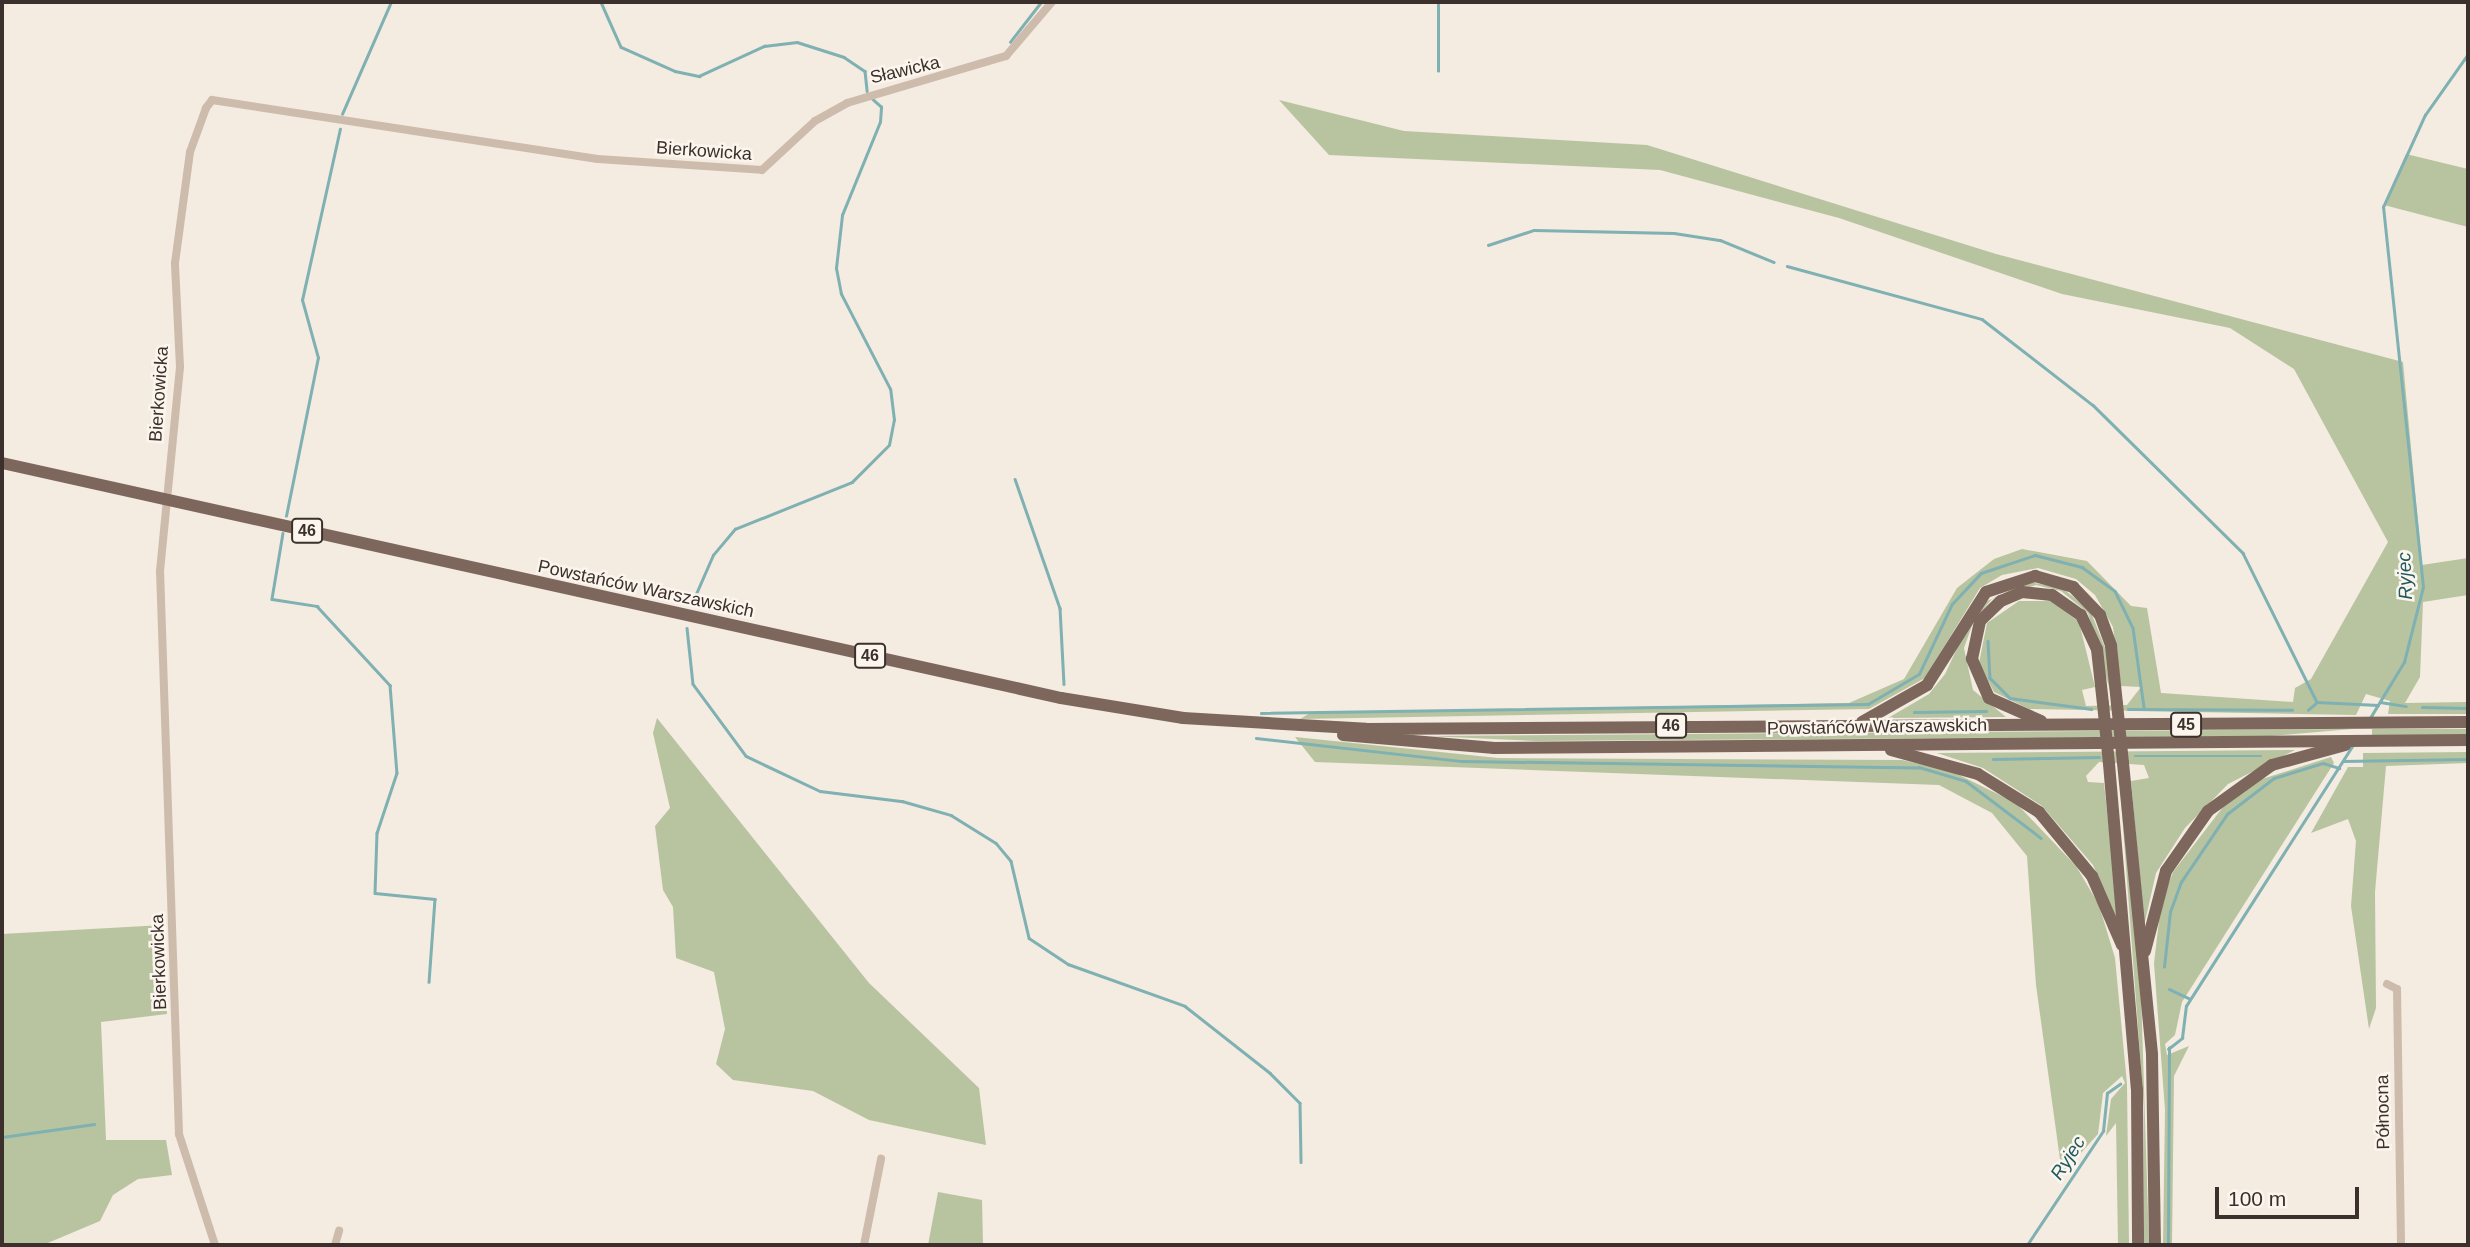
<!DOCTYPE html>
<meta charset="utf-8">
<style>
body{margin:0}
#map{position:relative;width:2470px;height:1247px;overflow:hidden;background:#f4ebe1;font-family:Arial,sans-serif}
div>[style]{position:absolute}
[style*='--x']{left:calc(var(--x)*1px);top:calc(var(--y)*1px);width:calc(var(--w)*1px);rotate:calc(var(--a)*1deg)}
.green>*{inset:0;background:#b8c4a0;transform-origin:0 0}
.stream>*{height:2.5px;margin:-1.25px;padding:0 1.25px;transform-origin:1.25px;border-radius:1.25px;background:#7fb0b2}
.street>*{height:8px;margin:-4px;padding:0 4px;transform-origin:4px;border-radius:4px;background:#cdbbac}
.primary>*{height:12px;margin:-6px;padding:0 6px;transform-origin:6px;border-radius:6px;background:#7d675c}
.primary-bridge>*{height:12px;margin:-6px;padding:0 6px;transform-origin:6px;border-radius:6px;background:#7d675c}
span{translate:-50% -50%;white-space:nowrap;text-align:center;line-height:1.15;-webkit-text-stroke:5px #fbf5ee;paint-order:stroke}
.shield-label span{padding:2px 5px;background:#fbf5ee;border:2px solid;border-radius:5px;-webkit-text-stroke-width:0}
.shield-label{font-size:16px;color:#3b302b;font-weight:700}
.street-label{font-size:18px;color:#3b302b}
.water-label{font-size:19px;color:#1f5a5e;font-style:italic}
.frame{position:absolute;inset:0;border:4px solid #3b302b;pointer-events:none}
.scale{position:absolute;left:2215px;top:1187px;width:144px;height:32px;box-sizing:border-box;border:4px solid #3b302b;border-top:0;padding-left:9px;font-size:21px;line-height:24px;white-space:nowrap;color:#3b302b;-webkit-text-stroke:5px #fbf5ee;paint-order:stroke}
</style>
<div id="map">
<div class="green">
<div style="clip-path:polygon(1279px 100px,1404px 131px,1647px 145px,1996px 254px,2403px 362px,2422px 565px,2468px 558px,2468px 595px,2423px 602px,2420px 677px,2405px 703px,2468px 702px,2468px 714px,2388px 714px,2390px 701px,2366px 694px,2356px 715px,2029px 709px,1994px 692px,1979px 663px,1987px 623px,2019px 601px,2052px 601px,2079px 622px,2095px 687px,2082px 690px,2086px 706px,2127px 705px,2141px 687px,2121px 686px,2113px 627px,2095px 595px,2076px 579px,2038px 568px,2002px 575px,1980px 588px,1925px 678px,1869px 709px,1300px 719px,1310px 713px,1849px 703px,1904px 679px,1957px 588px,1994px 559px,2022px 549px,2087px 561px,2131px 606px,2147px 608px,2161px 693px,2293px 702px,2295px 688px,2311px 679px,2388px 542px,2294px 369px,2230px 328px,2062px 294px,1839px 218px,1660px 170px,1329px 155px)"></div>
<div style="clip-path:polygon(2406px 154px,2468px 169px,2468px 227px,2384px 205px)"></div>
<div style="clip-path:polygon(2029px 582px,2062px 588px,2090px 610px,2106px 650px,2111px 694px,2088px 613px,2061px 591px,2036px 585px,1992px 599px,1974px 620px,1964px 648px,1973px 690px,2006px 717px,1888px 718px,1929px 694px,1945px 674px,1970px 621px,1985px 602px)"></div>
<div style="clip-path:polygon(657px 718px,869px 983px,979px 1088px,986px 1145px,869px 1120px,813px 1091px,733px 1080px,716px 1064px,725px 1029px,714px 972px,676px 958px,673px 907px,663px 890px,655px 826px,670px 808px,653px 733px)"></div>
<div style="clip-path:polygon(2352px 729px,2272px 736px,1536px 741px,1427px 736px)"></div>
<div style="left:2372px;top:729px;width:96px;height:6px"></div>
<div style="clip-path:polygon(1295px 737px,1498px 758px,1902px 760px,1951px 771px,2016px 803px,2076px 866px,2099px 905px,2115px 958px,2127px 1084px,2129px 1245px,2118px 1245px,2116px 1123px,2106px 1136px,2111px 1099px,2125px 1083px,2122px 1076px,2103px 1093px,2098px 1134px,2062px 1174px,2036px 985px,2027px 856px,1992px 813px,1939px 785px,1315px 762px)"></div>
<div style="clip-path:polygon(2295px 750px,2228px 784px,2185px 828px,2156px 873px,2144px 926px,2131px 781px,2149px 778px,2144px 765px,2099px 762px,2086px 776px,2088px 782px,2104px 783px,2119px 924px,2093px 865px,2042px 806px,1983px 768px,1937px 753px)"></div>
<div style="clip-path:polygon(2468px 752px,2468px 763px,2386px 766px,2375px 892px,2376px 1008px,2369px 1029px,2351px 906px,2356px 841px,2348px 819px,2311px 833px,2348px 767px,2363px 767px,2363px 753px)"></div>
<div style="clip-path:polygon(2331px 757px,2334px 763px,2182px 1002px,2175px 1035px,2165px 1044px,2167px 1055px,2189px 1046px,2174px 1076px,2172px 1245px,2163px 1245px,2165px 1110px,2154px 963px,2161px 904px,2173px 872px,2223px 807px,2256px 781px)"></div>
<div style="clip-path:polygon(2119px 773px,2141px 992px,2149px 1245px,2144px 1245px,2144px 1108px)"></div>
<div style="clip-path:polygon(163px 925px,167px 1014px,101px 1022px,106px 1140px,166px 1140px,172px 1175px,138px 1179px,113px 1195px,100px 1221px,43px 1245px,2px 1245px,2px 934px)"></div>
<div style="clip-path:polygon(938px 1192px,982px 1200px,983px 1245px,928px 1245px)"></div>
</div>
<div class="stream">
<div style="--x:601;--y:2;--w:49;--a:66"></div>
<div style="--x:621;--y:47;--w:59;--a:24"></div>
<div style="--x:675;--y:71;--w:25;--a:12"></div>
<div style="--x:699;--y:76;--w:72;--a:-24.8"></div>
<div style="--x:764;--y:46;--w:33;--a:-7"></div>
<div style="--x:797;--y:42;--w:49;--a:17.7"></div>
<div style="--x:844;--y:57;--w:25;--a:34"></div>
<div style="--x:865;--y:71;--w:20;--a:84"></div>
<div style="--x:1010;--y:42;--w:51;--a:-52.2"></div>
<div style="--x:1438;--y:71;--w:69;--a:-90"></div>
<div style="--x:342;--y:114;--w:122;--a:-66.4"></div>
<div style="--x:1488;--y:245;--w:48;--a:-18.1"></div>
<div style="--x:1534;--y:230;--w:140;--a:1.2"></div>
<div style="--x:1674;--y:233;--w:47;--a:8.7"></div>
<div style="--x:1720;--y:240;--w:58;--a:22.2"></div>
<div style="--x:1787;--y:266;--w:202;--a:15.2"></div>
<div style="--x:1982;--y:319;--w:140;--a:37.8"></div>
<div style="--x:2093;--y:405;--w:211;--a:44.6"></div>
<div style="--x:2243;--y:553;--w:166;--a:63.6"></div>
<div style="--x:2317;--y:702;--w:61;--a:2.8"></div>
<div style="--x:1015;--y:479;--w:137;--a:70.8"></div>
<div style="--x:1060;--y:608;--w:76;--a:87"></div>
<div style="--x:286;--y:516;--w:161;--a:-78.6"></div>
<div style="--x:318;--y:358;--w:60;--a:-105.4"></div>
<div style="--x:302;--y:300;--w:175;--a:-77.5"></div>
<div style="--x:283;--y:533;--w:67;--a:99.5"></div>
<div style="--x:272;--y:599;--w:46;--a:8.8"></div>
<div style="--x:317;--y:606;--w:108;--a:47.3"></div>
<div style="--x:390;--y:685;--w:88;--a:85.5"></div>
<div style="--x:397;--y:773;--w:63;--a:108.4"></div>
<div style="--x:377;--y:833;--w:60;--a:91.9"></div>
<div style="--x:375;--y:893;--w:60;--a:5.7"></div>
<div style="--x:435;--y:899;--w:83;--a:94.1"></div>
<div style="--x:692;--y:603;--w:52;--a:-66.4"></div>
<div style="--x:713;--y:555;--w:34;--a:-50"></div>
<div style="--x:735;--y:529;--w:126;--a:-21.9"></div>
<div style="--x:852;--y:482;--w:52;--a:-45"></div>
<div style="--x:889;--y:445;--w:25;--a:-79"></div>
<div style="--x:894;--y:420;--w:31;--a:-97"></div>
<div style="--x:890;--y:389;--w:107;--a:-117.3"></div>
<div style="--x:841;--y:294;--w:26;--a:-101"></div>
<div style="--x:836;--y:268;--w:53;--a:-83.5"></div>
<div style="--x:842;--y:215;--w:100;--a:-67.8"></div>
<div style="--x:880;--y:122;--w:15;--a:-86"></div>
<div style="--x:881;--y:107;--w:13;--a:-138"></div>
<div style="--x:687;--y:628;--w:56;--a:83.9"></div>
<div style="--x:693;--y:684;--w:89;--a:53.6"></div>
<div style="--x:746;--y:756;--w:82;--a:25.3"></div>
<div style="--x:820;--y:791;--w:83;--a:7"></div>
<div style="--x:902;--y:801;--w:51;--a:15.9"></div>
<div style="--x:951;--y:815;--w:53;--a:31.9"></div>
<div style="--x:996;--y:843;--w:23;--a:50"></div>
<div style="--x:1011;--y:861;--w:79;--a:76.8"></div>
<div style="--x:1029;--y:938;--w:47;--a:33.7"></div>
<div style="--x:1068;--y:964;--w:124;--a:19.7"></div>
<div style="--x:1185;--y:1006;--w:108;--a:38.2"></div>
<div style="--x:1270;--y:1073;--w:42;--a:45"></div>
<div style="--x:1300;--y:1103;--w:59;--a:89"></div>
<div style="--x:1988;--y:641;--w:37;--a:87"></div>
<div style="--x:1990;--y:678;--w:28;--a:45"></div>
<div style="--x:2010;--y:698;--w:82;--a:7.7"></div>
<div style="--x:2380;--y:702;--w:26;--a:9"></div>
<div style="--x:2422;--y:707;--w:46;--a:1.2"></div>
<div style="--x:2128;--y:709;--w:164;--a:0.3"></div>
<div style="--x:2308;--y:710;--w:11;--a:-41"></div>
<div style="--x:1914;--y:712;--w:72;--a:-0.8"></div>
<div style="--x:1261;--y:713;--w:607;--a:-0.85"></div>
<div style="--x:1868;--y:704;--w:59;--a:-30.5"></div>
<div style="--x:1919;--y:674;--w:77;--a:-64.8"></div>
<div style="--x:1952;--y:604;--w:42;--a:-46.9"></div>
<div style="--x:1981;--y:573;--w:57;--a:-18.4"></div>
<div style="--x:2035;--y:555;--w:49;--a:14.3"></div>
<div style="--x:2082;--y:567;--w:41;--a:36"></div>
<div style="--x:2115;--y:591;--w:41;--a:64.1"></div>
<div style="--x:2133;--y:628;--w:80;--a:82.1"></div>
<div style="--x:2370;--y:718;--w:66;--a:-58.7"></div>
<div style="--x:2404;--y:662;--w:77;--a:-75.8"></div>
<div style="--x:2423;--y:587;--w:382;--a:-96"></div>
<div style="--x:2383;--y:207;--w:101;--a:-65.5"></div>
<div style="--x:2425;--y:115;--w:75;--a:-54.8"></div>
<div style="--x:1256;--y:738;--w:207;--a:6.4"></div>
<div style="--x:1462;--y:761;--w:457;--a:0.8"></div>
<div style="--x:1919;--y:767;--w:49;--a:16.6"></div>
<div style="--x:1966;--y:781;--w:94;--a:37.2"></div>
<div style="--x:2135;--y:756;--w:126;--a:0"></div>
<div style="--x:1993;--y:759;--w:106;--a:-1.1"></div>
<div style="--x:2343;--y:761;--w:125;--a:-0.9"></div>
<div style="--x:2164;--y:967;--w:55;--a:-83.8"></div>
<div style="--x:2170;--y:912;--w:32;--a:-70"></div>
<div style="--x:2181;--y:882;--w:82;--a:-55.9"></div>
<div style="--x:2227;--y:814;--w:59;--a:-37.5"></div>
<div style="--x:2274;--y:778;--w:51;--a:-17"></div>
<div style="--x:2323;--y:763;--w:17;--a:17"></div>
<div style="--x:2169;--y:989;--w:23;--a:25"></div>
<div style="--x:2168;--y:1049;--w:18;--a:-38"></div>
<div style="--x:2182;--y:1038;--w:32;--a:-83"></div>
<div style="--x:2186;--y:1006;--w:310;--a:-57.4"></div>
<div style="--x:2;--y:1137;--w:93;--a:-8"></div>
<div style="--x:2027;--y:1245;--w:137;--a:-56.3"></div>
<div style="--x:2103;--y:1131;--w:38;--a:-84"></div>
<div style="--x:2107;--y:1093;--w:16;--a:-35"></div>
<div style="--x:2168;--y:1245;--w:197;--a:-89.7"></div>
</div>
<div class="street">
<div style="--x:2387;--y:984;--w:11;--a:27"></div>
<div style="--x:2397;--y:989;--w:256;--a:89.1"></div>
<div style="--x:215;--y:1245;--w:117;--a:-108"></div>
<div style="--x:179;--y:1134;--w:563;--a:-91.93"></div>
<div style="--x:160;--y:571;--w:205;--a:-84.4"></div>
<div style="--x:180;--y:367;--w:104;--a:-92.8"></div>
<div style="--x:175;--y:263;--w:112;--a:-82.3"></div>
<div style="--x:190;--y:152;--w:47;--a:-70"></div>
<div style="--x:206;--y:108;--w:10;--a:-53"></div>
<div style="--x:212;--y:100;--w:390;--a:8.7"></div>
<div style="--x:598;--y:159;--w:164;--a:3.8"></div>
<div style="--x:762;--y:170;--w:72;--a:-42.8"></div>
<div style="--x:815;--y:121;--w:37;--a:-29"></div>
<div style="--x:847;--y:103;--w:166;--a:-16.5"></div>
<div style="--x:1006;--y:56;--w:71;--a:-49.6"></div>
<div style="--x:335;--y:1245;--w:15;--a:-74"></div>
<div style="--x:864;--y:1245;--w:88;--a:-78.8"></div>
</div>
<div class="primary">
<div style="--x:2;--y:463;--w:1085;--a:12.51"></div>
<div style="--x:1061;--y:698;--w:124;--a:9.3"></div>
<div style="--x:1183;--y:718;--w:183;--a:3.4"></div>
<div style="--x:1366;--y:729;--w:1102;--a:-0.36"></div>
<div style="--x:2041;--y:721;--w:57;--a:-156.1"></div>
<div style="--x:1989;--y:698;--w:43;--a:-113.6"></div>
<div style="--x:1972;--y:659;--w:39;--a:-78"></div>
<div style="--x:1980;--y:621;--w:29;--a:-44"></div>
<div style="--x:2001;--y:601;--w:23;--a:-23"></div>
<div style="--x:2022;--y:592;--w:30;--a:6"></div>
<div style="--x:2052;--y:595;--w:35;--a:35"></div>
<div style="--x:2081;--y:615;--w:38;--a:65"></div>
<div style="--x:2097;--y:649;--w:55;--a:83.8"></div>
<div style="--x:1862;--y:722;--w:75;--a:-29.6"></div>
<div style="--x:1927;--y:685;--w:110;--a:-57.6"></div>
<div style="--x:1986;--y:592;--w:52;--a:-18.1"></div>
<div style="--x:2035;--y:576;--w:40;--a:16"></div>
<div style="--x:2073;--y:587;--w:39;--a:46"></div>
<div style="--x:2100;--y:615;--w:33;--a:70"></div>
<div style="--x:2111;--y:646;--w:58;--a:84.1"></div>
<div style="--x:1343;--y:735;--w:152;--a:4.9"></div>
<div style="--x:1494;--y:748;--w:974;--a:-0.47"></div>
<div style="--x:1891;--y:750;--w:90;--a:15.4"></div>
<div style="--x:1978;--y:774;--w:72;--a:31.9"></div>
<div style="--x:2039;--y:812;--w:83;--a:50.4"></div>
<div style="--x:2092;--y:876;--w:75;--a:66.5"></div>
<div style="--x:2123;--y:763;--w:293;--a:84.3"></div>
<div style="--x:2152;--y:1055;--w:190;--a:89.1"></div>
<div style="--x:2109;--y:764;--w:326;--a:85.1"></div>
<div style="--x:2137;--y:1089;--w:156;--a:89.6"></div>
<div style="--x:2145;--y:951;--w:83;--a:-75.3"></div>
<div style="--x:2166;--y:871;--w:73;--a:-55"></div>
<div style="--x:2208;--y:811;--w:79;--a:-35.7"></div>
<div style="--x:2272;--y:765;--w:76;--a:-15.3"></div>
</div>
<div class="primary-bridge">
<div style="--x:2103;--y:704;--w:60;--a:84.3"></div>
<div style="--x:2117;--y:704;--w:59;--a:84.2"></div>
</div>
<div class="shield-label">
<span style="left:307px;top:531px">46</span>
<span style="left:870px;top:656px">46</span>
<span style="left:2186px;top:725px">45</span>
<span style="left:1671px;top:726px">46</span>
</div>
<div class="street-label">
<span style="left:905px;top:70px;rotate:-13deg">Sławicka</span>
<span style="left:704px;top:151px;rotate:4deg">Bierkowicka</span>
<span style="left:159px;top:394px;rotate:-86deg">Bierkowicka</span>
<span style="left:646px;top:589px;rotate:12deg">Powstańców Warszawskich</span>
<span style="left:1877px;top:727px;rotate:-1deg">Powstańców Warszawskich</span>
<span style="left:159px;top:962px;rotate:-92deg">Bierkowicka</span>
<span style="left:2383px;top:1112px;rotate:-91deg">Północna</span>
</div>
<div class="water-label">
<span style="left:2405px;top:576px;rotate:-92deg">Ryjec</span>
<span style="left:2068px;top:1158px;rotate:-57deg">Ryjec</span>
</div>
<div class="frame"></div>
<div class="scale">100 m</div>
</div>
